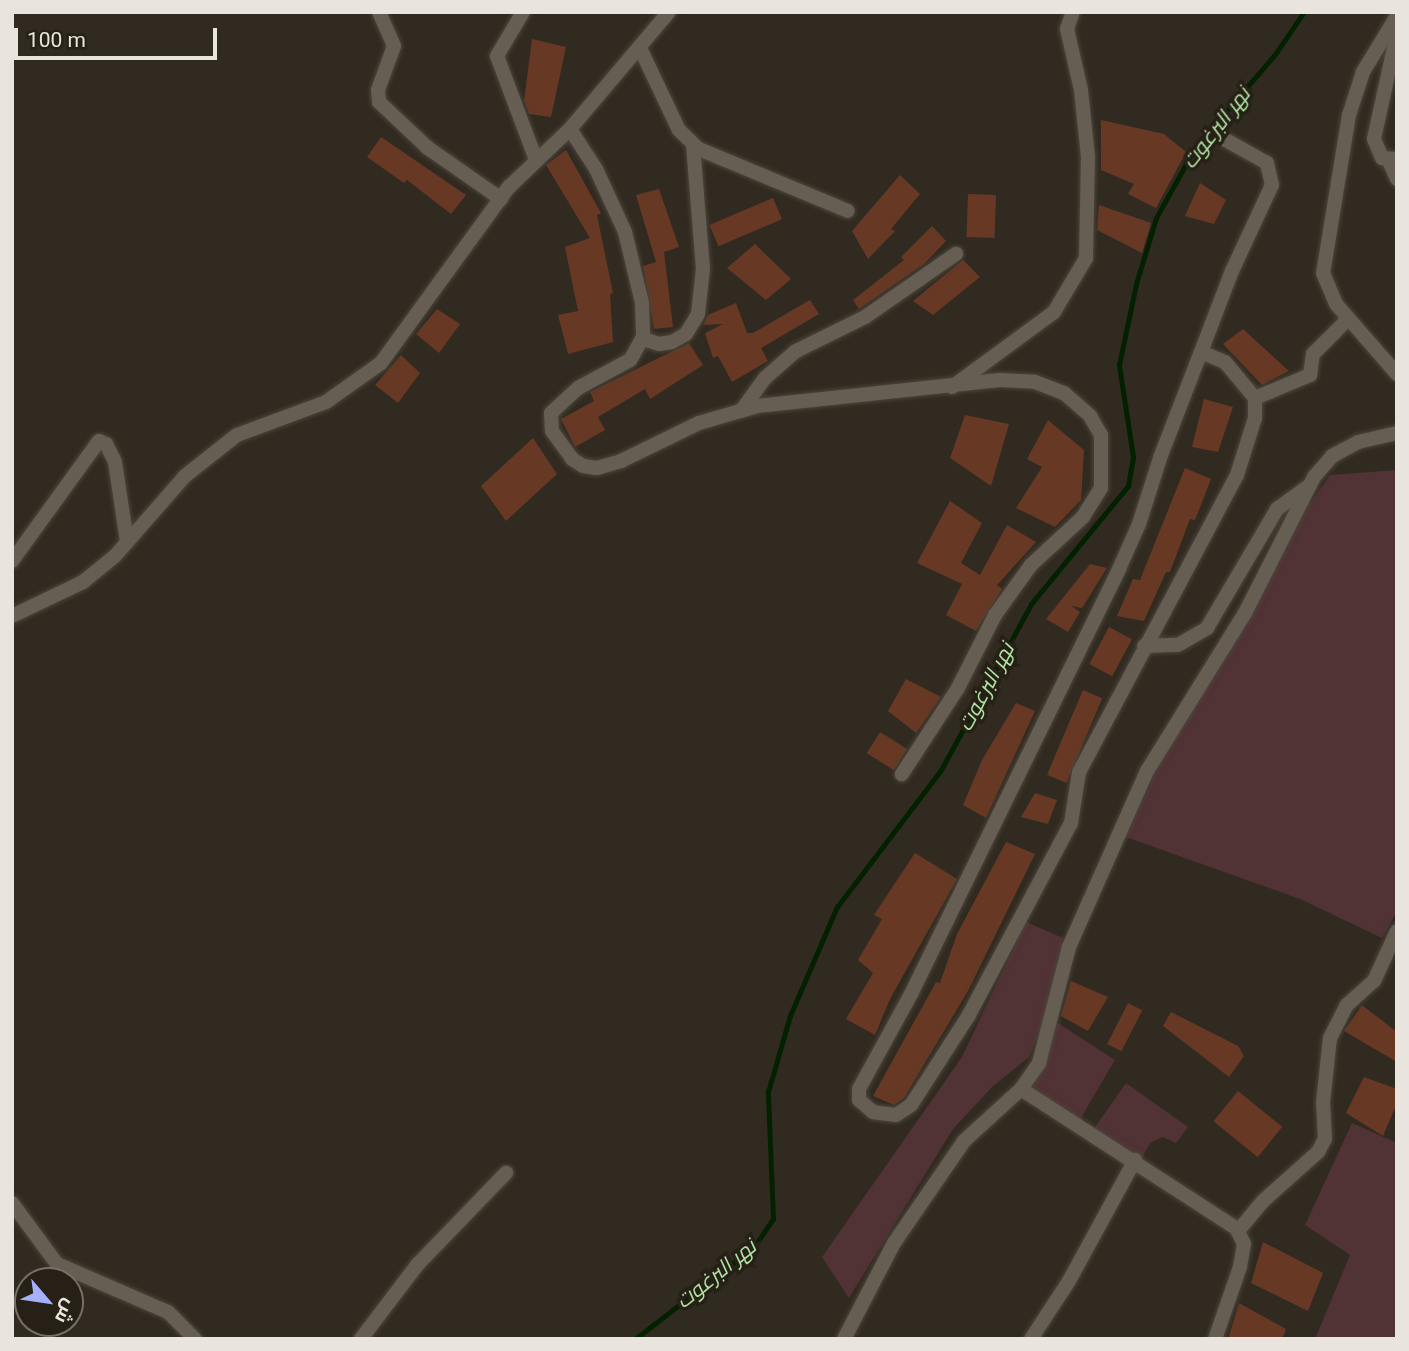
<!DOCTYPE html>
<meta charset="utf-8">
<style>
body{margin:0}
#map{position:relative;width:1409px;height:1351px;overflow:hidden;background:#312a20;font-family:Roboto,Cairo,sans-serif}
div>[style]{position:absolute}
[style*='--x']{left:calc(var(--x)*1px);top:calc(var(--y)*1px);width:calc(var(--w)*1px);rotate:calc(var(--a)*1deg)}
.green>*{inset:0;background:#513235}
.stream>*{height:4.5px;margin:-2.25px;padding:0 2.25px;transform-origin:2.25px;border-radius:2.25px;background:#032100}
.building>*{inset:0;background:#673924;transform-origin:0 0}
.roads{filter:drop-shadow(0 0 2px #4b453c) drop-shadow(0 0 2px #4b453c)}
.minor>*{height:14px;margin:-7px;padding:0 7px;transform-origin:7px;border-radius:7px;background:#665e53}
span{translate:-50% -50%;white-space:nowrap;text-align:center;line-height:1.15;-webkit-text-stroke:7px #272017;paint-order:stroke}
.water-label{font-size:21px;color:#b0e5a4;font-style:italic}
.frame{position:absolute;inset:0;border:14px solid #e9e5de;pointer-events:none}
.north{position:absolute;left:14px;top:1267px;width:70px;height:70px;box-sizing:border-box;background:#272017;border:2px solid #756f67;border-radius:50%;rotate:119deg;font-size:19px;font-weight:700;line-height:28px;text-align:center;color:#e9e5de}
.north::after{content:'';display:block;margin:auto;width:24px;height:32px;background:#a6b1fc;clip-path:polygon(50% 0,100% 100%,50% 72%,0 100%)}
.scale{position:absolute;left:14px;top:28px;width:203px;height:32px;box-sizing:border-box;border:4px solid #e9e5de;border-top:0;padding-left:9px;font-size:21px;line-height:24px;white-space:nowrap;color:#e9e5de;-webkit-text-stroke:5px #272017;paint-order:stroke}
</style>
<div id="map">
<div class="green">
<div style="clip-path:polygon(1397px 470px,1397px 911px,1382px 938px,1300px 899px,1126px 837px,1165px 752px,1245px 626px,1306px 509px,1330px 475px)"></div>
<div style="clip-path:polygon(1026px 922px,1063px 938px,1048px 1012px,1029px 1057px,992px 1087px,953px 1129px,849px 1298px,822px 1257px,962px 1057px)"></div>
<div style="clip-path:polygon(1058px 1023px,1115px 1060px,1079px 1121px,1032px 1089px)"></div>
<div style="clip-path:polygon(1126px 1083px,1188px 1127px,1176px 1143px,1163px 1137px,1150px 1143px,1141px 1160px,1093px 1130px)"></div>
<div style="clip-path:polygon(1352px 1123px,1397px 1143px,1397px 1339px,1315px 1339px,1350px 1255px,1305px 1225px)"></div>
</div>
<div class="stream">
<div style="--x:635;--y:1339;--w:150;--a:-37.7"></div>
<div style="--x:754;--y:1247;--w:34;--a:-56"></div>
<div style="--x:773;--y:1219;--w:127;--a:-92.3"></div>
<div style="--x:768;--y:1092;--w:79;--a:-73.9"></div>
<div style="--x:790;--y:1016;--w:119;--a:-66.7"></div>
<div style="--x:837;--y:907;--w:172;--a:-52.8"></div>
<div style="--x:941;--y:770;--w:189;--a:-61.5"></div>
<div style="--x:1031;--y:604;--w:153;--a:-50.6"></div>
<div style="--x:1128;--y:486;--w:29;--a:-80"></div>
<div style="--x:1133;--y:457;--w:93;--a:-98.7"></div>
<div style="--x:1119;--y:365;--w:83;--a:-78.1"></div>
<div style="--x:1136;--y:284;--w:69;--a:-73.1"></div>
<div style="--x:1156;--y:218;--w:80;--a:-60.9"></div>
<div style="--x:1195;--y:148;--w:125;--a:-49.5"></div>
<div style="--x:1276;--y:53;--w:50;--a:-55.7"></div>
</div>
<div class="building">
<div style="clip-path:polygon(532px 39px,566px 47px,551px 117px,529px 114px,524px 101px)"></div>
<div style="clip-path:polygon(1101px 120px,1164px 134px,1186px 152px,1156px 208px,1128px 194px,1134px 184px,1101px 170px)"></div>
<div style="clip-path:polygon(381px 137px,466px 195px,451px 214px,407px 180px,404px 183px,367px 157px)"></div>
<div style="clip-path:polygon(566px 150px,601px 213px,597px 215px,613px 293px,610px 294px,613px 342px,568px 354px,558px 315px,578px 311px,565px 247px,590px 238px,546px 165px)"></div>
<div style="clip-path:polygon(900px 175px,920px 194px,891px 229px,895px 231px,868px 259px,852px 231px)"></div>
<div style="clip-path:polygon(1200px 183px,1226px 200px,1214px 224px,1185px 216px)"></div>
<div style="clip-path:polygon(659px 189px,679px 247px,664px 252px,673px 327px,654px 329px,643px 266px,656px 262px,636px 195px)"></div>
<div style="left:968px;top:194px;width:28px;height:43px;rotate:2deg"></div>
<div style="left:773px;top:198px;width:23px;height:69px;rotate:67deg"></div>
<div style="clip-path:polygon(1099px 205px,1151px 223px,1142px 253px,1097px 230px)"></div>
<div style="clip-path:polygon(932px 226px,946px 241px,924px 264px,859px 309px,853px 300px,904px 260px,901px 257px)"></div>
<div style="clip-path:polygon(755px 244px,791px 279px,766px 300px,727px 268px)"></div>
<div style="clip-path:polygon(963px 260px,980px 277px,933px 315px,913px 301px)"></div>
<div style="clip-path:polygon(810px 300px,819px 314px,761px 348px,768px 361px,732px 382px,718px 356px,713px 358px,705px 333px,723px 324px,703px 325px,708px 315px,736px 303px,747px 333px,753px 333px)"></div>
<div style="clip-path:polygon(437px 309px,460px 324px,439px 353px,416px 334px)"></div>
<div style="clip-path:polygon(1243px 329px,1289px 371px,1262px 385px,1223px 344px)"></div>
<div style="clip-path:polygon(689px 343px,703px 365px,650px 399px,645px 389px,598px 417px,605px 430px,575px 447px,561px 419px,594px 401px,590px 392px)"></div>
<div style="clip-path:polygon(401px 355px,420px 373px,398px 403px,375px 385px)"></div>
<div style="clip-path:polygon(1204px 399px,1233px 407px,1218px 452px,1192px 447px)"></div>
<div style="clip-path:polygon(965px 415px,1009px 424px,991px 486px,950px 458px)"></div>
<div style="clip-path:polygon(1048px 420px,1084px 450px,1081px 500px,1055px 527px,1016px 508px,1042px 467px,1027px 459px)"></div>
<div style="clip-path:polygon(533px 438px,557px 474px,506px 521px,481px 486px)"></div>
<div style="clip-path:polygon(1185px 468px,1211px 479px,1195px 520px,1190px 519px,1170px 572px,1166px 572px,1144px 621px,1117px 616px,1133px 579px,1140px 580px)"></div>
<div style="clip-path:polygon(950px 501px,982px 523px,961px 563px,980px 575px,1007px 525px,1036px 542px,997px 585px,1002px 589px,976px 631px,946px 615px,962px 584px,917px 563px)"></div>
<div style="clip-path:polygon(1090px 564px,1107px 568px,1082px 608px,1071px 606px,1080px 612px,1068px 632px,1046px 619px)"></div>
<div style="left:1109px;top:627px;width:26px;height:42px;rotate:28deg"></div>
<div style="clip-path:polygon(906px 679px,941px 697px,916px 733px,888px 711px)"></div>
<div style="left:1083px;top:690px;width:21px;height:92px;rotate:23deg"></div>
<div style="clip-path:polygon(1016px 703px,1035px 711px,986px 818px,963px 805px,982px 760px)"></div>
<div style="left:880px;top:732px;width:32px;height:25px;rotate:32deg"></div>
<div style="clip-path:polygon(1035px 793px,1057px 800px,1048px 824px,1021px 817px)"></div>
<div style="clip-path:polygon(1006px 842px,1035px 854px,968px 991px,904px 1098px,894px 1105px,873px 1096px,936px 982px,940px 983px,957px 934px)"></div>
<div style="clip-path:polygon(915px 853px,957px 879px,890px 999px,875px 1035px,846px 1019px,873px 973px,858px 960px,882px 919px,874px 915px)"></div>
<div style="clip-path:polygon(1071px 981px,1108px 997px,1088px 1031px,1061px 1016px)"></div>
<div style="left:1128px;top:1003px;width:16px;height:46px;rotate:27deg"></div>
<div style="clip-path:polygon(1362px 1005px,1397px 1032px,1397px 1062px,1344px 1031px)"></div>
<div style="clip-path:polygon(1171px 1012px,1238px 1046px,1244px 1056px,1229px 1077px,1163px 1026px)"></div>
<div style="clip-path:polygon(1364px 1077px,1397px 1089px,1397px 1103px,1383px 1136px,1346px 1113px)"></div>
<div style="left:1238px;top:1091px;width:57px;height:39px;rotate:39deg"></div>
<div style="clip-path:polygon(1263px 1242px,1323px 1273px,1308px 1311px,1251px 1283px)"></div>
<div style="clip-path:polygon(1239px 1303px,1286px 1329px,1282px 1339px,1228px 1339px)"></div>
</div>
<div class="roads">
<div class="minor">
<div style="--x:379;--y:12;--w:37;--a:66"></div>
<div style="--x:394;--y:46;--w:47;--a:110"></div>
<div style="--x:378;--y:90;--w:12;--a:85"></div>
<div style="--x:379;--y:102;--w:67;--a:43.2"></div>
<div style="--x:428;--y:148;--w:89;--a:34.9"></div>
<div style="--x:523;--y:12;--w:51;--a:120.6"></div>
<div style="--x:497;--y:56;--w:108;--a:69.4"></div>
<div style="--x:1397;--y:16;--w:66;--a:121.3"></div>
<div style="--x:1363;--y:72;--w:45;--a:108"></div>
<div style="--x:1349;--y:115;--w:160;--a:99.3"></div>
<div style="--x:1323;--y:273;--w:34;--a:67"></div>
<div style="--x:1336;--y:304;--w:93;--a:48.9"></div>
<div style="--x:1397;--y:34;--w:107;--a:102.4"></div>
<div style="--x:1374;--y:139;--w:21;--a:67"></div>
<div style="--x:1382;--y:158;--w:15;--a:4"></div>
<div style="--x:640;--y:48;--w:91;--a:64.6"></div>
<div style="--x:679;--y:130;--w:28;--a:44"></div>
<div style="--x:699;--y:149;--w:161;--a:22.6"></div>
<div style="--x:570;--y:129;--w:48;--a:57"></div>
<div style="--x:596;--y:169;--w:69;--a:65.3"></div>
<div style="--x:625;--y:232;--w:73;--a:76.5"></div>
<div style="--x:642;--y:303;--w:34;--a:88"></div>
<div style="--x:643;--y:337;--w:26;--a:119"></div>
<div style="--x:630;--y:360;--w:59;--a:151.7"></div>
<div style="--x:578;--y:388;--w:37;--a:137"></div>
<div style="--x:551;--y:413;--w:18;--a:87"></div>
<div style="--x:552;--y:431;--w:34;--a:54"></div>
<div style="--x:572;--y:459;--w:13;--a:32"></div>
<div style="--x:583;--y:466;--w:14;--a:8"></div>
<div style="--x:597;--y:468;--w:25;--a:-16"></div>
<div style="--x:621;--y:461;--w:87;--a:-26"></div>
<div style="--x:699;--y:423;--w:60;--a:-16.3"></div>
<div style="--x:757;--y:406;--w:244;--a:-6.1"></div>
<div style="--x:1000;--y:380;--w:35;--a:3"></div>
<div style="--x:1035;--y:382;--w:31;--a:21"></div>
<div style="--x:1064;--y:393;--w:35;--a:41"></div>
<div style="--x:1090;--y:416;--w:22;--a:60"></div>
<div style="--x:1101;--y:435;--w:53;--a:90"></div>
<div style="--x:1101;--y:488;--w:34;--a:122"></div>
<div style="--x:1083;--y:517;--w:71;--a:137.3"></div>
<div style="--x:1031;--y:565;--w:62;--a:125.8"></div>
<div style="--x:995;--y:615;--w:82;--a:116.9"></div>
<div style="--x:958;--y:688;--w:103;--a:123.1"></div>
<div style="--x:1389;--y:161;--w:20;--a:66"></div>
<div style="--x:643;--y:339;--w:17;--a:17"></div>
<div style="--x:659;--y:344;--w:13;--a:-9"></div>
<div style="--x:672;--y:342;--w:16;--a:-30"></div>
<div style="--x:686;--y:334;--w:23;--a:-59"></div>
<div style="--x:698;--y:314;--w:45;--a:-83.7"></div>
<div style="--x:703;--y:269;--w:125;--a:-94.6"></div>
<div style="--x:1201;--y:352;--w:26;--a:23"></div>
<div style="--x:1225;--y:362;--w:47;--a:50.2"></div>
<div style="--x:1255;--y:398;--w:20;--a:90"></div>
<div style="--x:1255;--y:418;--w:60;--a:107.5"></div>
<div style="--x:1237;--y:475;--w:336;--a:118"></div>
<div style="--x:1079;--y:772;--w:52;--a:98.9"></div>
<div style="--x:1071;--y:823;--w:217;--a:118"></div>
<div style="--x:969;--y:1015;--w:107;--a:122.8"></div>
<div style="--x:911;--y:1105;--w:18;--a:146"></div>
<div style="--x:896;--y:1115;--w:23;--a:-173"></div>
<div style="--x:873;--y:1112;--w:18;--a:-139"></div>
<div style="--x:859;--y:1100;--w:11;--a:-90"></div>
<div style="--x:859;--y:1089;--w:111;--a:-61.3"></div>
<div style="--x:912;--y:992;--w:471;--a:-63.9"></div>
<div style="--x:1119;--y:569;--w:49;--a:-66"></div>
<div style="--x:1139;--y:524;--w:69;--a:-72.3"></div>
<div style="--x:1160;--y:458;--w:114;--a:-68.9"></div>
<div style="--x:1201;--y:352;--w:87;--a:-69.1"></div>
<div style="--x:1232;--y:271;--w:95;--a:-65.1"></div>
<div style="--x:1272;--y:185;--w:23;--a:-103"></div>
<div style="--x:1267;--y:163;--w:51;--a:-150.9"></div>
<div style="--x:952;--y:387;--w:127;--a:-36.3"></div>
<div style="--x:1054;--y:312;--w:63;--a:-59.3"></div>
<div style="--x:1086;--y:258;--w:101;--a:-88.9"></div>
<div style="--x:1088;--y:157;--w:67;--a:-96"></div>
<div style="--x:1081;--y:90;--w:63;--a:-102.9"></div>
<div style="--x:1067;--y:29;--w:18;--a:-71"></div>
<div style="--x:1255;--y:398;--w:60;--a:-22.7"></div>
<div style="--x:1310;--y:375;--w:21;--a:-82"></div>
<div style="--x:1313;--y:354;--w:49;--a:-45"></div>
<div style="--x:741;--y:411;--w:41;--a:-54"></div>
<div style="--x:765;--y:378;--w:41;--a:-41.1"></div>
<div style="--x:796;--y:351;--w:77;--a:-26.2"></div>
<div style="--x:865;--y:317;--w:111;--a:-34.7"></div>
<div style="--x:12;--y:561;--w:148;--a:-54.1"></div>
<div style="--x:99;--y:441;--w:8;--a:23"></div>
<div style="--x:106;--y:444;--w:20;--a:63"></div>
<div style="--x:115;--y:462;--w:80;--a:81.4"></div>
<div style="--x:12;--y:616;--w:79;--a:-25.6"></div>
<div style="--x:83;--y:582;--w:41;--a:-39.1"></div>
<div style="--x:115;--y:556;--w:106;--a:-48.8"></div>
<div style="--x:185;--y:476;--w:66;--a:-38.3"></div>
<div style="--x:237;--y:435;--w:95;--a:-20.3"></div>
<div style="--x:326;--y:402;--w:67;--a:-35.3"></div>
<div style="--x:381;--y:363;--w:218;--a:-54"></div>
<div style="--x:509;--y:187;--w:84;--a:-43.6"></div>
<div style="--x:570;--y:129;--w:153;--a:-49.8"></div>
<div style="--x:1144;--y:646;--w:34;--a:-2"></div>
<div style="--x:1178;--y:645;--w:34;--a:-30"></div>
<div style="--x:1207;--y:628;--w:138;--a:-59.5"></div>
<div style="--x:1277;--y:509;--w:41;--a:-36"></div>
<div style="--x:1021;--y:1089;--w:256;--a:32.9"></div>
<div style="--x:1236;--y:1228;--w:18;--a:63"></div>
<div style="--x:1244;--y:1244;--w:23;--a:100"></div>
<div style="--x:1240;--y:1267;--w:76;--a:109.1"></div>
<div style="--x:12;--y:1203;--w:76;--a:53.6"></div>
<div style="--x:57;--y:1264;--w:121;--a:23.4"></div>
<div style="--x:168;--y:1312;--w:38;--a:45"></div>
<div style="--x:1238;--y:1231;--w:39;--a:-50"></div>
<div style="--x:1263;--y:1201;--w:74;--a:-41.7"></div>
<div style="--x:1318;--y:1152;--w:15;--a:-62"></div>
<div style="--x:1325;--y:1139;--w:36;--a:-93"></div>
<div style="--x:1323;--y:1103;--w:65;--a:-83.9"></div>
<div style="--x:1330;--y:1038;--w:37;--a:-63"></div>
<div style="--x:1347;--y:1005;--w:36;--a:-42"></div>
<div style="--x:1374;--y:981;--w:55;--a:-65.3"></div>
<div style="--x:361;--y:1339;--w:94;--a:-52.8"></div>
<div style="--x:418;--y:1264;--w:127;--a:-46"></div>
<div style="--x:844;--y:1339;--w:108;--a:-62.5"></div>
<div style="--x:894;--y:1243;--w:124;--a:-55.5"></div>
<div style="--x:964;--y:1141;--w:77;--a:-42.4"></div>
<div style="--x:1021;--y:1089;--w:32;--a:-55"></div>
<div style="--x:1039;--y:1063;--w:120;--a:-75.5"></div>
<div style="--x:1069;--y:947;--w:193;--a:-66.1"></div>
<div style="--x:1147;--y:771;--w:186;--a:-58.2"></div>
<div style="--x:1245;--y:613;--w:153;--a:-63.1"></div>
<div style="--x:1314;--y:477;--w:28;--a:-49"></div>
<div style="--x:1332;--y:456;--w:30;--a:-28"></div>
<div style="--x:1358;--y:442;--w:40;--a:-13"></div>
<div style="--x:1031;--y:1339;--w:69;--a:-56.8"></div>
<div style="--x:1069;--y:1281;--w:138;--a:-61.4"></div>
</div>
</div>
<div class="water-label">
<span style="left:1216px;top:128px;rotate:-52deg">نهر البرغوت</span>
<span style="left:986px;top:687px;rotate:-62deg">نهر البرغوت</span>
<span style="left:716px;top:1274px;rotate:-39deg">نهر البرغوت</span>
</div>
<div class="frame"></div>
<div class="north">ش</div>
<div class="scale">100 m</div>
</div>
